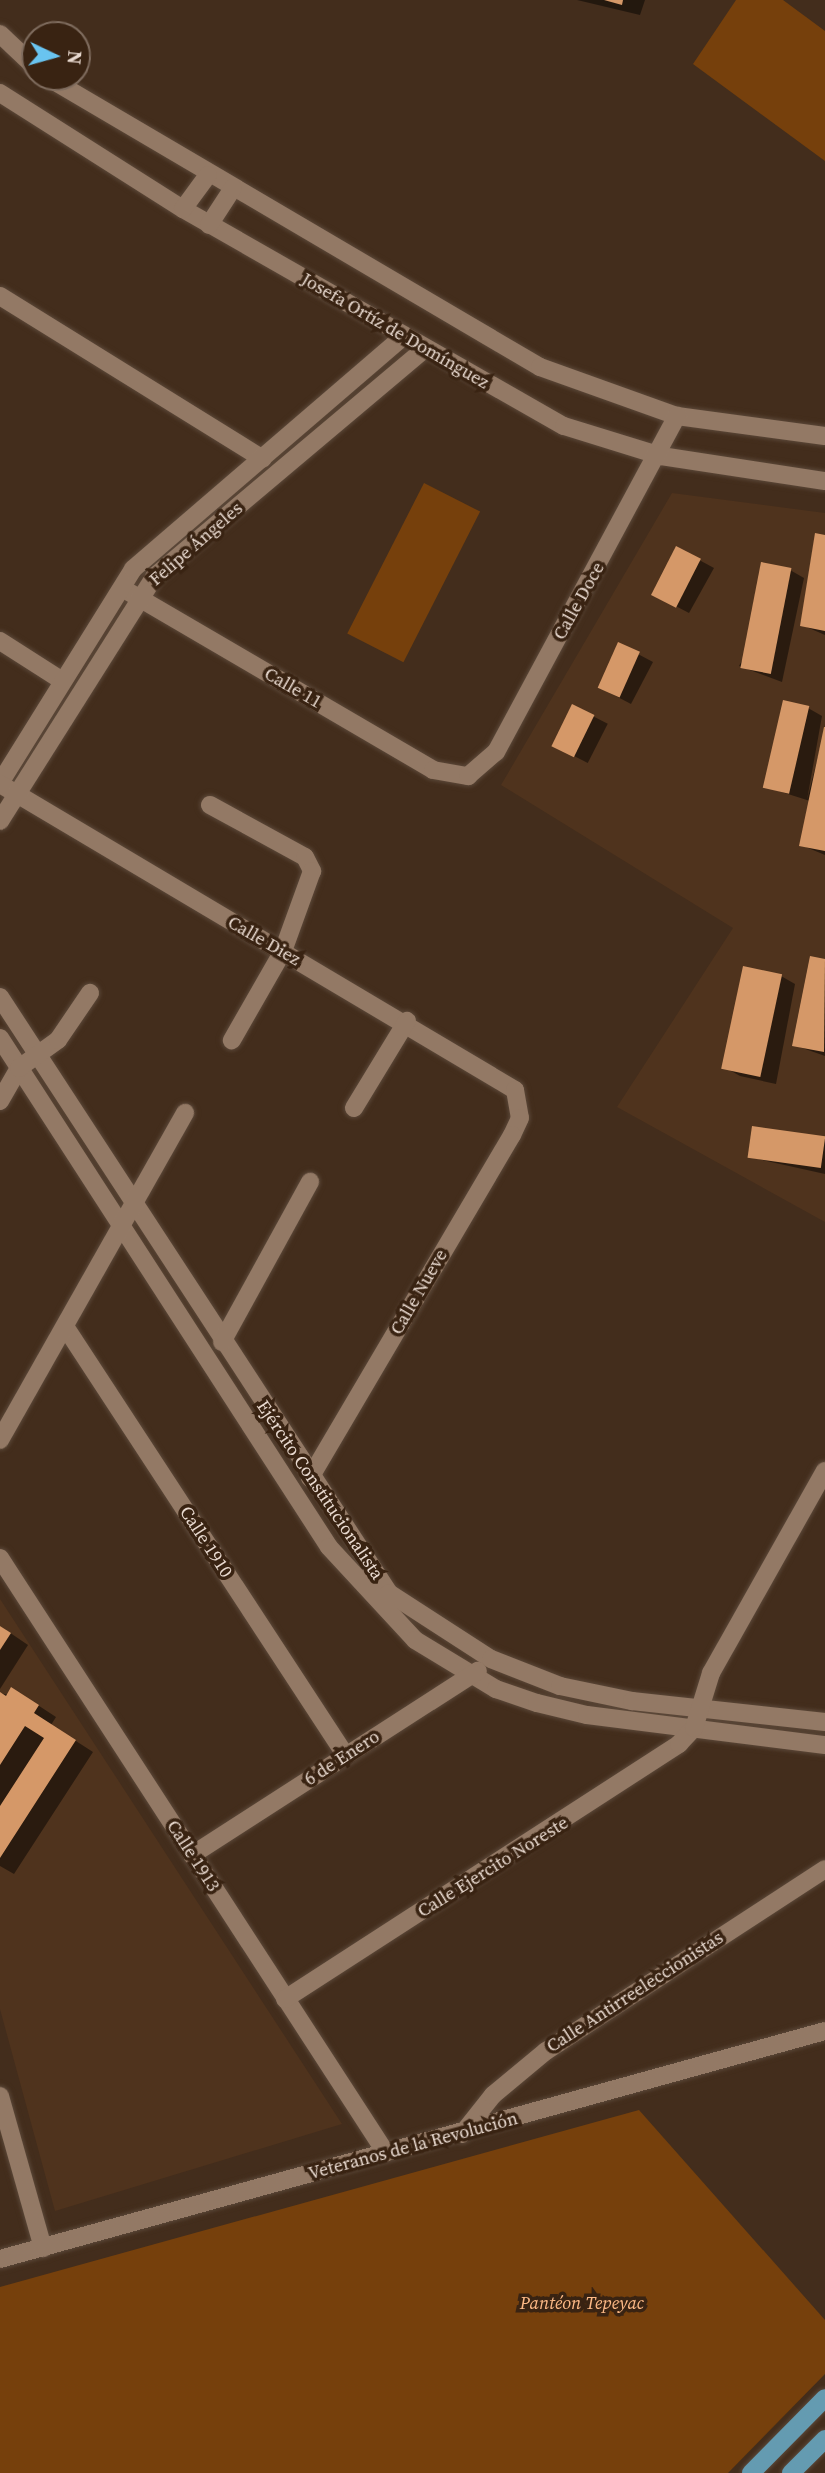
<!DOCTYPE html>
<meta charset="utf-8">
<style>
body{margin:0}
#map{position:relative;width:825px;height:2473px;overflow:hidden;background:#432d1c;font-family:"Source Serif 4",serif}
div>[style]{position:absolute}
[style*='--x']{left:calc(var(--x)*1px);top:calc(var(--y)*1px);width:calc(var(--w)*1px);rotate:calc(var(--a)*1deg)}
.built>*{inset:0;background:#4f331d}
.green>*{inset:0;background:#76400c;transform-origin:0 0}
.shadow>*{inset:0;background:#0007;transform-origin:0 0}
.building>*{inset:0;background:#d59868;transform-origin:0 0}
.roads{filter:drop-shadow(0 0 2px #5b4839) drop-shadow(0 0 2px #5b4839)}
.minor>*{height:18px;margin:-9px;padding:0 9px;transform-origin:9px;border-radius:9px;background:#937965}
.major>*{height:18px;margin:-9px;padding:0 9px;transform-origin:9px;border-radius:9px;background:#649bb1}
span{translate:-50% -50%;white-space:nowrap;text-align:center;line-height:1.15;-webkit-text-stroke:7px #392312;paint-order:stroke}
.street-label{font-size:18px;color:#e9dad0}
.park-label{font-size:18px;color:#fcb986;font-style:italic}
.north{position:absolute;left:21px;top:21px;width:70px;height:70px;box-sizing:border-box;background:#392312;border:2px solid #7f6c5e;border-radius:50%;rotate:95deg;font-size:19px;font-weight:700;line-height:28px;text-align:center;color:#e9dad0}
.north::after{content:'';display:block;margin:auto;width:24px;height:32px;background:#69c4f0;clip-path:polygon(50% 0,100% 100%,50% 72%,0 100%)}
</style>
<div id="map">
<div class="built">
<div style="clip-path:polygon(672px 493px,825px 513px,825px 1222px,617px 1107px,733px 928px,501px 785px)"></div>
<div style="clip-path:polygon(0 1599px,342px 2124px,55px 2211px,0 2009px)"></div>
</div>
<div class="green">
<div style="clip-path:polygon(736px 0,783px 0,825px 31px,825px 161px,693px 64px)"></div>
<div style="left:424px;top:483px;width:63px;height:169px;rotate:27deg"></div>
<div style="clip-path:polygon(639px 2110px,825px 2320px,825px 2374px,728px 2473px,0 2473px,0 2287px)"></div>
</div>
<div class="shadow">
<div style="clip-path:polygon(577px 0,645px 0,640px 15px)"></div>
<div style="clip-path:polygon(825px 537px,825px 635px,802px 625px)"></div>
<div style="clip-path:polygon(677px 548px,714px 568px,689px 613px,666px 601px)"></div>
<div style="clip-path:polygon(790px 570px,804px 578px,782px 682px,739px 666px)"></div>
<div style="clip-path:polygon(619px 644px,653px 662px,631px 704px,610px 693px)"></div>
<div style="left:573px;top:706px;width:39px;height:44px;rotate:27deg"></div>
<div style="clip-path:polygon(808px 708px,822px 716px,807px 800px,825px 729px,825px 855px,801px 845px,810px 801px,769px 788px)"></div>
<div style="clip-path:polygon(811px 958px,825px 960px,825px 1056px,794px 1045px)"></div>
<div style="clip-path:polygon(781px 976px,795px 984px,776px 1084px,740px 1076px,726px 1068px)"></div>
<div style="clip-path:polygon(825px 1138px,825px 1174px,749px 1157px)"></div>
<div style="clip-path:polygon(0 1626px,28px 1645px,0 1689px)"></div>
<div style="clip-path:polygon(0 1693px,30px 1700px,56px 1717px,51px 1725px,93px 1752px,14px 1874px,0 1866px)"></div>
</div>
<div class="building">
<div style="clip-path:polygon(604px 0,623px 0,622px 5px)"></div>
<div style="clip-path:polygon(815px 533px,825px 535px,825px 631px,800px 626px)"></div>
<div style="left:676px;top:546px;width:28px;height:55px;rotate:27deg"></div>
<div style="left:761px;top:562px;width:31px;height:108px;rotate:11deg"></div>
<div style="left:618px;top:642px;width:24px;height:50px;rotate:24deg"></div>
<div style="left:783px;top:700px;width:27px;height:90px;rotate:13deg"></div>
<div style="left:572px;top:704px;width:25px;height:47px;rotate:26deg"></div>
<div style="clip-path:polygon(824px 727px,825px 727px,825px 851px,799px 846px)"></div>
<div style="clip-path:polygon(810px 956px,825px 959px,824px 1052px,792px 1046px)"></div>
<div style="left:743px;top:966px;width:40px;height:105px;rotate:12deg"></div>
<div style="left:752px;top:1126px;width:74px;height:32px;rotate:8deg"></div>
<div style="clip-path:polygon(0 1626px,11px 1633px,0 1650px)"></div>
<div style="clip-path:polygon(11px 1687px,39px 1705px,34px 1713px,76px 1740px,0 1858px,0 1806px,44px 1738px,25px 1726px,0 1765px,0 1692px,6px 1696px)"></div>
</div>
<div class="roads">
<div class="minor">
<div style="--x:0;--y:34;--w:48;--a:43.3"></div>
<div style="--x:47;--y:77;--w:572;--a:30.47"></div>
<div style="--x:540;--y:367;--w:145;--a:19.7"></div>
<div style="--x:677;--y:416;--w:149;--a:7.7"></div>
<div style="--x:0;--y:93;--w:217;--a:32.4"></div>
<div style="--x:183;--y:209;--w:438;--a:29.7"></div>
<div style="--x:564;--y:426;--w:102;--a:17.2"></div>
<div style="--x:661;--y:456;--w:166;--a:8.7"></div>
<div style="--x:183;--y:209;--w:42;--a:-53.7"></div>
<div style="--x:209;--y:225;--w:44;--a:-57"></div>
<div style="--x:0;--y:296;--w:309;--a:31.8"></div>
<div style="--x:122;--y:588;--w:360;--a:30.3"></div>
<div style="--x:433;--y:770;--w:36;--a:10"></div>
<div style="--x:468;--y:776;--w:37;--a:-41"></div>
<div style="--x:496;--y:752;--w:382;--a:-61.7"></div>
<div style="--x:0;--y:641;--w:72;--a:32.6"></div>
<div style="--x:0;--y:783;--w:252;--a:-58.1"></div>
<div style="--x:133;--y:569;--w:355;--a:-40.7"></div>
<div style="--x:0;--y:784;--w:599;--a:30.72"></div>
<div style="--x:515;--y:1090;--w:28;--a:80"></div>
<div style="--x:520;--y:1118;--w:19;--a:115"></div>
<div style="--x:512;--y:1135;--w:398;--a:120.5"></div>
<div style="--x:210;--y:805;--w:108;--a:28.7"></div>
<div style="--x:305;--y:857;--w:16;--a:63"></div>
<div style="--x:312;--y:871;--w:85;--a:109.9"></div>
<div style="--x:283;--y:951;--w:103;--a:119.8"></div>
<div style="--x:0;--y:821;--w:290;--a:-57.7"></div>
<div style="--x:155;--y:576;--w:351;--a:-40.1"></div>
<div style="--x:0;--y:997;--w:712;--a:56.87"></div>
<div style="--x:389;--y:1593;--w:121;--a:32.9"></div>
<div style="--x:491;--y:1659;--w:74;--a:21.4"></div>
<div style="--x:560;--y:1686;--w:74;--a:11.8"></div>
<div style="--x:632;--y:1701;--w:194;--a:6.2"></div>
<div style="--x:0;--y:1038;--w:606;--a:57.12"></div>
<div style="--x:329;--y:1547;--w:127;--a:47.2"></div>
<div style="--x:415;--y:1640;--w:95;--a:31.2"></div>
<div style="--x:496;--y:1689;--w:43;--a:18.9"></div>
<div style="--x:537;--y:1703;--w:51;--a:13.5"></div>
<div style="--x:587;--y:1715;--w:240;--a:7.2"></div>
<div style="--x:0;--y:1101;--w:38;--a:-60"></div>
<div style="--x:19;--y:1068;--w:48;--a:-35.7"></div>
<div style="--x:58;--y:1040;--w:57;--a:-55.8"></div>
<div style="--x:354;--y:1108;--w:102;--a:-58.7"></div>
<div style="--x:66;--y:1328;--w:511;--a:56.81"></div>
<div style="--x:222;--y:1342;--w:183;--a:-61.2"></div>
<div style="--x:0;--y:1440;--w:376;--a:-60.5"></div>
<div style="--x:0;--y:1558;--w:709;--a:57.03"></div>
<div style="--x:192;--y:1855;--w:340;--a:-32.8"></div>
<div style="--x:285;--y:1999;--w:469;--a:-32.9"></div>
<div style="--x:679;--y:1744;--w:22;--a:-47"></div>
<div style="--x:694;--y:1728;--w:58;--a:-72.8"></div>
<div style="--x:711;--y:1673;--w:232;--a:-60.6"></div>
<div style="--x:0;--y:2096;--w:158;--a:74.2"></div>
<div style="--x:462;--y:2134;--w:50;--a:-51.5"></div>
<div style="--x:493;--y:2095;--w:69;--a:-39.7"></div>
<div style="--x:546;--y:2051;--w:333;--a:-33.1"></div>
<div style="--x:0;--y:2259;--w:856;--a:-15.45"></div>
</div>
<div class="major">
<div style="--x:751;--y:2473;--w:105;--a:-45.4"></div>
<div style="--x:791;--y:2473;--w:48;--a:-45"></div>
</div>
</div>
<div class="street-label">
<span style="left:395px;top:331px;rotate:30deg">Josefa Ortíz de Domínguez</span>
<span style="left:196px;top:544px;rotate:-41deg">Felipe Ángeles</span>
<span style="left:579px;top:601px;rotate:-61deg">Calle Doce</span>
<span style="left:293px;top:688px;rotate:30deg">Calle 11</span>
<span style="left:264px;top:941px;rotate:30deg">Calle Diez</span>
<span style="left:419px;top:1292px;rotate:-60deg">Calle Nueve</span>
<span style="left:320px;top:1490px;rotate:56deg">Ejército Constitucionalista</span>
<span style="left:206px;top:1542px;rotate:57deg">Calle 1910</span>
<span style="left:342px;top:1758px;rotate:-33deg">6 de Enero</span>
<span style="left:193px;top:1856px;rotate:57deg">Calle 1913</span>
<span style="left:493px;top:1867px;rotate:-32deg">Calle Ejercito Noreste</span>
<span style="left:635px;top:1992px;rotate:-33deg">Calle Antirreeleccionistas</span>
<span style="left:413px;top:2146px;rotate:-15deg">Veteranos de la Revolución</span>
</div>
<div class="park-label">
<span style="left:582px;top:2303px">Pantéon Tepeyac</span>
</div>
<div class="north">N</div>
</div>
